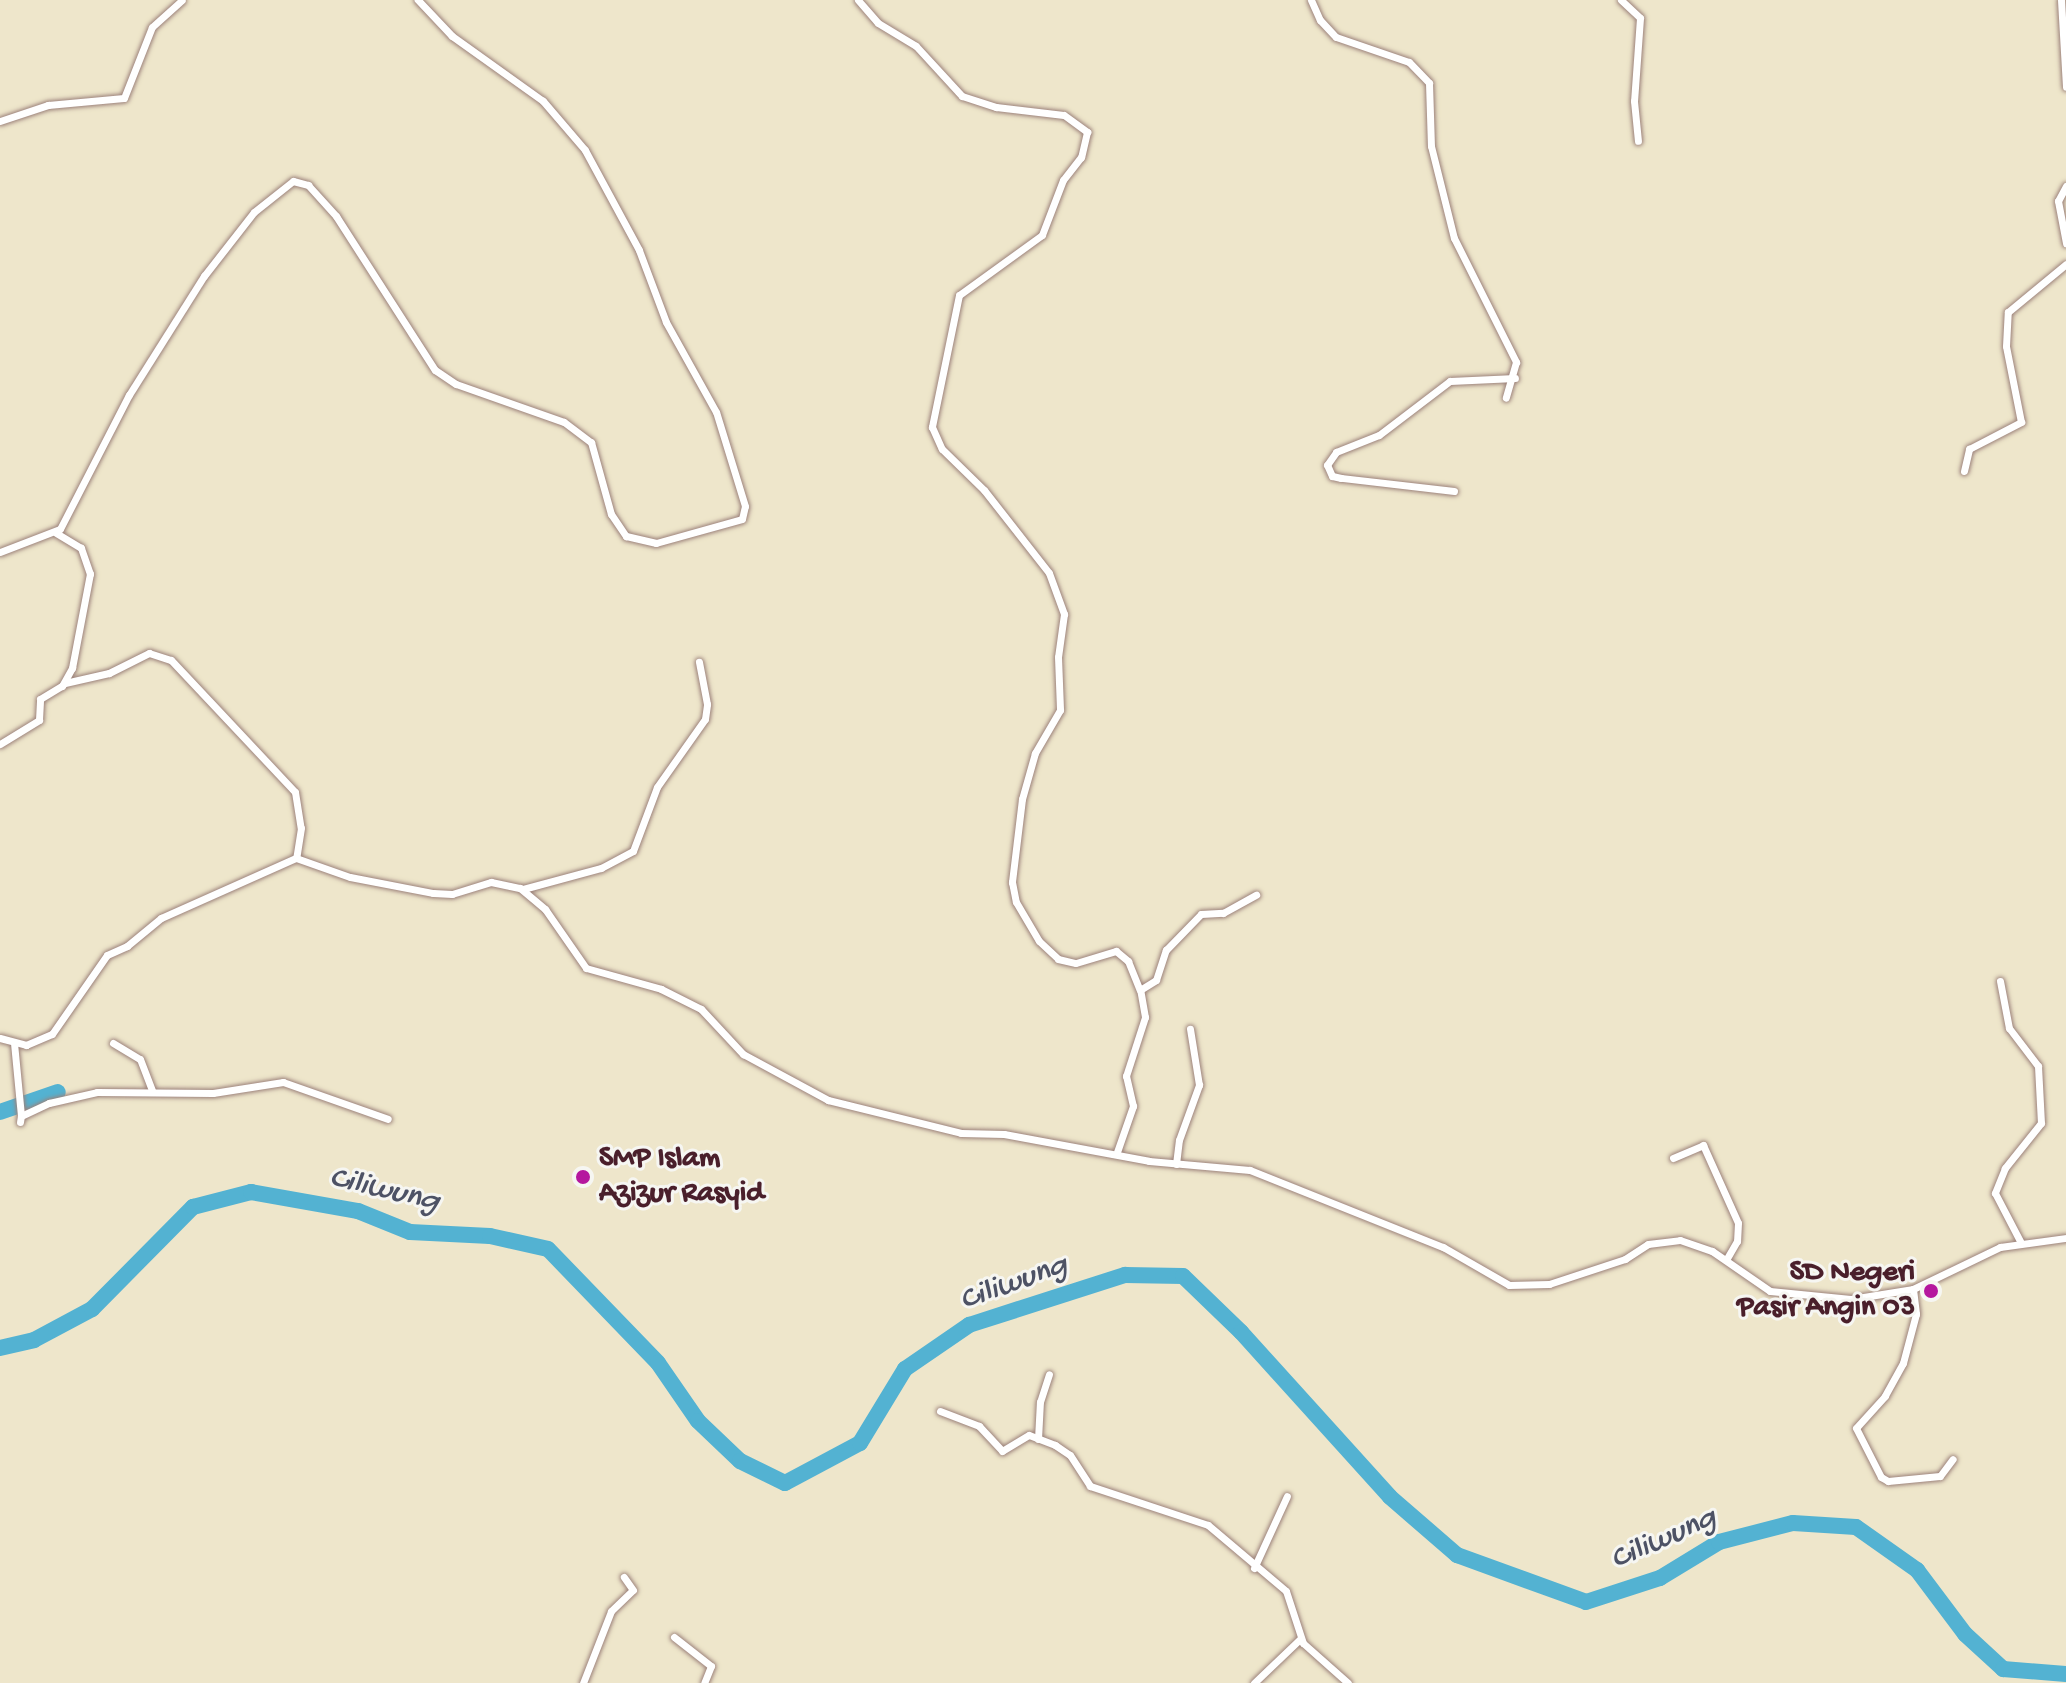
<!DOCTYPE html>
<style>
body{margin:0}
#map{position:relative;width:2066px;height:1683px;overflow:hidden;background:#eee6cb;font-family:"Gochi Hand",sans-serif}
div>[style]{position:absolute}
[style*='--x']{left:calc(var(--x)*1px);top:calc(var(--y)*1px);width:calc(var(--w)*1px);rotate:calc(var(--a)*1deg)}
.river>*{height:16px;margin:-8px;padding:0 8px;transform-origin:8px;border-radius:8px;background:#53b2d2}
.roads{filter:drop-shadow(0 0 2px #9c827b) drop-shadow(0 0 2px #9c827b)}
.street>*{height:7px;margin:-3.5px;padding:0 3.5px;transform-origin:3.5px;border-radius:3.5px;background:#fff}
.dots>*{width:22px;height:22px;translate:-50% -50%;box-sizing:border-box;border:4px solid #f6f6f2;border-radius:50%}
span{translate:-50% -50%;white-space:nowrap;text-align:center;line-height:1.15;-webkit-text-stroke:6px #f6f6f2;paint-order:stroke}
.poi-label{font-size:30px;color:#4a1f2b;font-weight:700}
.left{translate:0 -50%;text-align:left}
.right{translate:-100% -50%;text-align:right}
.water-label{font-size:32px;color:#4d5265;font-style:italic}
</style>
<div id="map">
<div class="river">
<div style="--x:0;--y:1112;--w:61;--a:-19"></div>
<div style="--x:0;--y:1348;--w:35;--a:-13"></div>
<div style="--x:34;--y:1340;--w:66;--a:-28.1"></div>
<div style="--x:92;--y:1309;--w:144;--a:-45.3"></div>
<div style="--x:193;--y:1207;--w:60;--a:-14.5"></div>
<div style="--x:251;--y:1192;--w:109;--a:10.1"></div>
<div style="--x:358;--y:1211;--w:56;--a:22"></div>
<div style="--x:410;--y:1232;--w:80;--a:2.9"></div>
<div style="--x:490;--y:1236;--w:59;--a:12.6"></div>
<div style="--x:548;--y:1249;--w:158;--a:46"></div>
<div style="--x:658;--y:1363;--w:70;--a:55.4"></div>
<div style="--x:698;--y:1421;--w:58;--a:43.6"></div>
<div style="--x:740;--y:1461;--w:50;--a:26.1"></div>
<div style="--x:785;--y:1483;--w:85;--a:-28.1"></div>
<div style="--x:860;--y:1443;--w:87;--a:-58.7"></div>
<div style="--x:905;--y:1369;--w:78;--a:-34.5"></div>
<div style="--x:969;--y:1325;--w:164;--a:-17.8"></div>
<div style="--x:1125;--y:1275;--w:58;--a:1"></div>
<div style="--x:1183;--y:1276;--w:81;--a:44"></div>
<div style="--x:1241;--y:1332;--w:222;--a:47.9"></div>
<div style="--x:1390;--y:1497;--w:89;--a:40.9"></div>
<div style="--x:1457;--y:1555;--w:137;--a:20"></div>
<div style="--x:1586;--y:1602;--w:78;--a:-18"></div>
<div style="--x:1660;--y:1578;--w:69;--a:-31.4"></div>
<div style="--x:1719;--y:1542;--w:76;--a:-14.4"></div>
<div style="--x:1793;--y:1523;--w:63;--a:3.6"></div>
<div style="--x:1856;--y:1527;--w:75;--a:35.2"></div>
<div style="--x:1917;--y:1570;--w:80;--a:53.1"></div>
<div style="--x:1965;--y:1634;--w:52;--a:42.6"></div>
<div style="--x:2003;--y:1669;--w:63;--a:4.5"></div>
</div>
<div class="roads">
<div class="street">
<div style="--x:858;--y:0;--w:30;--a:49"></div>
<div style="--x:878;--y:23;--w:44;--a:31.2"></div>
<div style="--x:916;--y:46;--w:68;--a:47.4"></div>
<div style="--x:962;--y:96;--w:36;--a:18"></div>
<div style="--x:996;--y:107;--w:68;--a:6.7"></div>
<div style="--x:1064;--y:115;--w:29;--a:36"></div>
<div style="--x:1087;--y:132;--w:26;--a:103"></div>
<div style="--x:1081;--y:157;--w:29;--a:128"></div>
<div style="--x:1063;--y:180;--w:59;--a:110.9"></div>
<div style="--x:1042;--y:235;--w:102;--a:144.1"></div>
<div style="--x:959;--y:295;--w:135;--a:101.6"></div>
<div style="--x:932;--y:427;--w:24;--a:66"></div>
<div style="--x:942;--y:449;--w:59;--a:44.3"></div>
<div style="--x:984;--y:490;--w:105;--a:51.9"></div>
<div style="--x:1049;--y:573;--w:44;--a:69.9"></div>
<div style="--x:1064;--y:614;--w:43;--a:97.9"></div>
<div style="--x:1058;--y:657;--w:53;--a:87.8"></div>
<div style="--x:1060;--y:710;--w:50;--a:120.2"></div>
<div style="--x:1035;--y:753;--w:48;--a:105.8"></div>
<div style="--x:1022;--y:799;--w:84;--a:96.9"></div>
<div style="--x:1012;--y:882;--w:20;--a:79"></div>
<div style="--x:1016;--y:902;--w:45;--a:59.5"></div>
<div style="--x:1039;--y:941;--w:26;--a:43"></div>
<div style="--x:1058;--y:959;--w:18;--a:13"></div>
<div style="--x:1076;--y:963;--w:42;--a:-16.7"></div>
<div style="--x:1116;--y:951;--w:16;--a:40"></div>
<div style="--x:1128;--y:961;--w:31;--a:68"></div>
<div style="--x:1311;--y:0;--w:22;--a:66"></div>
<div style="--x:1320;--y:20;--w:23;--a:47"></div>
<div style="--x:1336;--y:37;--w:77;--a:18.9"></div>
<div style="--x:1409;--y:62;--w:29;--a:46"></div>
<div style="--x:1429;--y:83;--w:63;--a:88.2"></div>
<div style="--x:1431;--y:146;--w:95;--a:76"></div>
<div style="--x:1454;--y:238;--w:139;--a:63.4"></div>
<div style="--x:1516;--y:362;--w:37;--a:106"></div>
<div style="--x:1621;--y:0;--w:26;--a:43"></div>
<div style="--x:1640;--y:18;--w:83;--a:94.1"></div>
<div style="--x:1634;--y:101;--w:40;--a:84.3"></div>
<div style="--x:2061;--y:0;--w:87;--a:86.7"></div>
<div style="--x:0;--y:121;--w:51;--a:-18.4"></div>
<div style="--x:48;--y:105;--w:76;--a:-5.3"></div>
<div style="--x:124;--y:98;--w:76;--a:-68.5"></div>
<div style="--x:152;--y:27;--w:40;--a:-42"></div>
<div style="--x:2066;--y:186;--w:17;--a:118"></div>
<div style="--x:2058;--y:201;--w:43;--a:79.2"></div>
<div style="--x:1964;--y:471;--w:23;--a:-77"></div>
<div style="--x:1969;--y:449;--w:59;--a:-27.4"></div>
<div style="--x:2021;--y:422;--w:77;--a:-101.2"></div>
<div style="--x:2006;--y:346;--w:34;--a:-87"></div>
<div style="--x:2008;--y:312;--w:75;--a:-39.6"></div>
<div style="--x:1454;--y:491;--w:114;--a:-173.4"></div>
<div style="--x:1341;--y:478;--w:9;--a:-167"></div>
<div style="--x:1332;--y:476;--w:12;--a:-114"></div>
<div style="--x:1327;--y:465;--w:16;--a:-55"></div>
<div style="--x:1336;--y:452;--w:46;--a:-21.6"></div>
<div style="--x:1379;--y:435;--w:89;--a:-37.3"></div>
<div style="--x:1450;--y:381;--w:65;--a:-2.6"></div>
<div style="--x:0;--y:552;--w:64;--a:-21"></div>
<div style="--x:60;--y:529;--w:151;--a:-62.8"></div>
<div style="--x:129;--y:395;--w:141;--a:-57.8"></div>
<div style="--x:204;--y:276;--w:81;--a:-52"></div>
<div style="--x:254;--y:212;--w:50;--a:-38.5"></div>
<div style="--x:293;--y:181;--w:16;--a:15"></div>
<div style="--x:308;--y:185;--w:42;--a:47.9"></div>
<div style="--x:336;--y:216;--w:183;--a:57.3"></div>
<div style="--x:435;--y:370;--w:25;--a:34"></div>
<div style="--x:456;--y:384;--w:114;--a:19.4"></div>
<div style="--x:564;--y:422;--w:34;--a:37"></div>
<div style="--x:591;--y:442;--w:75;--a:74.5"></div>
<div style="--x:611;--y:514;--w:27;--a:56"></div>
<div style="--x:626;--y:536;--w:31;--a:13"></div>
<div style="--x:656;--y:543;--w:89;--a:-15.6"></div>
<div style="--x:742;--y:519;--w:13;--a:-77"></div>
<div style="--x:745;--y:506;--w:98;--a:-107.1"></div>
<div style="--x:716;--y:412;--w:103;--a:-119.1"></div>
<div style="--x:666;--y:322;--w:77;--a:-110.6"></div>
<div style="--x:639;--y:250;--w:114;--a:-118.4"></div>
<div style="--x:585;--y:150;--w:65;--a:-130.6"></div>
<div style="--x:543;--y:101;--w:112;--a:-144.5"></div>
<div style="--x:452;--y:36;--w:50;--a:-133.4"></div>
<div style="--x:65;--y:683;--w:45;--a:-12.8"></div>
<div style="--x:109;--y:673;--w:45;--a:-26.6"></div>
<div style="--x:149;--y:653;--w:23;--a:18"></div>
<div style="--x:171;--y:660;--w:181;--a:46.8"></div>
<div style="--x:295;--y:792;--w:36;--a:81"></div>
<div style="--x:301;--y:828;--w:30;--a:99"></div>
<div style="--x:0;--y:744;--w:46;--a:-31.6"></div>
<div style="--x:39;--y:720;--w:21;--a:-87"></div>
<div style="--x:40;--y:699;--w:26;--a:-31"></div>
<div style="--x:62;--y:686;--w:21;--a:-61"></div>
<div style="--x:72;--y:668;--w:96;--a:-79.2"></div>
<div style="--x:90;--y:574;--w:28;--a:-109"></div>
<div style="--x:81;--y:548;--w:29;--a:-149"></div>
<div style="--x:523;--y:889;--w:81;--a:-15.1"></div>
<div style="--x:601;--y:868;--w:36;--a:-28"></div>
<div style="--x:633;--y:851;--w:68;--a:-69.4"></div>
<div style="--x:657;--y:787;--w:83;--a:-54.8"></div>
<div style="--x:705;--y:719;--w:15;--a:-82"></div>
<div style="--x:707;--y:704;--w:43;--a:-100.8"></div>
<div style="--x:2000;--y:981;--w:48;--a:79.2"></div>
<div style="--x:2009;--y:1028;--w:48;--a:52.7"></div>
<div style="--x:2038;--y:1066;--w:57;--a:87"></div>
<div style="--x:2041;--y:1123;--w:58;--a:128.7"></div>
<div style="--x:2005;--y:1168;--w:27;--a:112"></div>
<div style="--x:1995;--y:1193;--w:56;--a:62.5"></div>
<div style="--x:0;--y:1038;--w:27;--a:15"></div>
<div style="--x:26;--y:1045;--w:28;--a:-23"></div>
<div style="--x:52;--y:1034;--w:96;--a:-55.2"></div>
<div style="--x:107;--y:955;--w:22;--a:-24"></div>
<div style="--x:127;--y:946;--w:44;--a:-39.5"></div>
<div style="--x:161;--y:918;--w:148;--a:-24"></div>
<div style="--x:296;--y:858;--w:57;--a:19.4"></div>
<div style="--x:350;--y:877;--w:85;--a:10.9"></div>
<div style="--x:433;--y:893;--w:19;--a:3"></div>
<div style="--x:452;--y:894;--w:41;--a:-17.1"></div>
<div style="--x:491;--y:882;--w:30;--a:12"></div>
<div style="--x:520;--y:888;--w:33;--a:40"></div>
<div style="--x:545;--y:909;--w:72;--a:55.2"></div>
<div style="--x:586;--y:968;--w:78;--a:15.6"></div>
<div style="--x:661;--y:989;--w:45;--a:26.6"></div>
<div style="--x:701;--y:1009;--w:62;--a:47"></div>
<div style="--x:743;--y:1054;--w:97;--a:28.4"></div>
<div style="--x:828;--y:1100;--w:137;--a:13.9"></div>
<div style="--x:961;--y:1133;--w:43;--a:1.3"></div>
<div style="--x:1004;--y:1134;--w:147;--a:10.5"></div>
<div style="--x:1149;--y:1161;--w:101;--a:5.1"></div>
<div style="--x:1250;--y:1170;--w:208;--a:21.8"></div>
<div style="--x:1443;--y:1247;--w:76;--a:29.9"></div>
<div style="--x:1509;--y:1285;--w:40;--a:-1.4"></div>
<div style="--x:1549;--y:1284;--w:80;--a:-18.2"></div>
<div style="--x:1625;--y:1259;--w:27;--a:-33"></div>
<div style="--x:1648;--y:1244;--w:32;--a:-7"></div>
<div style="--x:1680;--y:1240;--w:34;--a:19"></div>
<div style="--x:1712;--y:1251;--w:70;--a:34.6"></div>
<div style="--x:1770;--y:1291;--w:81;--a:5.6"></div>
<div style="--x:1851;--y:1299;--w:63;--a:-9.2"></div>
<div style="--x:1913;--y:1289;--w:97;--a:-25.8"></div>
<div style="--x:2000;--y:1247;--w:67;--a:-7.8"></div>
<div style="--x:14;--y:1043;--w:73;--a:84.5"></div>
<div style="--x:113;--y:1043;--w:31;--a:31"></div>
<div style="--x:140;--y:1059;--w:34;--a:69"></div>
<div style="--x:20;--y:1122;--w:6;--a:-81"></div>
<div style="--x:21;--y:1116;--w:31;--a:-25"></div>
<div style="--x:49;--y:1103;--w:49;--a:-12.9"></div>
<div style="--x:97;--y:1092;--w:116;--a:0.5"></div>
<div style="--x:213;--y:1093;--w:71;--a:-8.9"></div>
<div style="--x:283;--y:1082;--w:111;--a:19.4"></div>
<div style="--x:1117;--y:1152;--w:49;--a:-70.8"></div>
<div style="--x:1133;--y:1106;--w:31;--a:-103"></div>
<div style="--x:1126;--y:1076;--w:62;--a:-72.1"></div>
<div style="--x:1145;--y:1017;--w:27;--a:-100"></div>
<div style="--x:1140;--y:990;--w:19;--a:-32"></div>
<div style="--x:1156;--y:980;--w:32;--a:-72"></div>
<div style="--x:1166;--y:950;--w:50;--a:-45.8"></div>
<div style="--x:1201;--y:914;--w:22;--a:-3"></div>
<div style="--x:1223;--y:913;--w:38;--a:-29"></div>
<div style="--x:1673;--y:1158;--w:33;--a:-23"></div>
<div style="--x:1703;--y:1145;--w:85;--a:65.8"></div>
<div style="--x:1738;--y:1223;--w:18;--a:93"></div>
<div style="--x:1737;--y:1241;--w:22;--a:120"></div>
<div style="--x:1176;--y:1164;--w:24;--a:-83"></div>
<div style="--x:1179;--y:1140;--w:59;--a:-70"></div>
<div style="--x:1199;--y:1085;--w:57;--a:-99.1"></div>
<div style="--x:1913;--y:1289;--w:25;--a:83"></div>
<div style="--x:1916;--y:1314;--w:51;--a:104.9"></div>
<div style="--x:1903;--y:1363;--w:38;--a:119"></div>
<div style="--x:1885;--y:1396;--w:43;--a:132.2"></div>
<div style="--x:1856;--y:1428;--w:55;--a:63"></div>
<div style="--x:1881;--y:1477;--w:8;--a:30"></div>
<div style="--x:1888;--y:1481;--w:52;--a:-5.5"></div>
<div style="--x:1940;--y:1476;--w:21;--a:-53"></div>
<div style="--x:940;--y:1411;--w:42;--a:21"></div>
<div style="--x:979;--y:1426;--w:34;--a:47"></div>
<div style="--x:1002;--y:1451;--w:31;--a:-31"></div>
<div style="--x:1029;--y:1435;--w:28;--a:21"></div>
<div style="--x:1055;--y:1445;--w:18;--a:34"></div>
<div style="--x:1070;--y:1455;--w:37;--a:57"></div>
<div style="--x:1090;--y:1486;--w:124;--a:18.3"></div>
<div style="--x:1208;--y:1525;--w:102;--a:40.2"></div>
<div style="--x:1286;--y:1591;--w:55;--a:71.9"></div>
<div style="--x:1303;--y:1643;--w:60;--a:41.6"></div>
<div style="--x:1038;--y:1439;--w:37;--a:-87"></div>
<div style="--x:1040;--y:1402;--w:29;--a:-72"></div>
<div style="--x:1254;--y:1568;--w:79;--a:-65.4"></div>
<div style="--x:674;--y:1637;--w:47;--a:38.1"></div>
<div style="--x:711;--y:1666;--w:18;--a:112"></div>
<div style="--x:583;--y:1683;--w:77;--a:-68.7"></div>
<div style="--x:611;--y:1611;--w:30;--a:-44"></div>
<div style="--x:633;--y:1590;--w:16;--a:-125"></div>
<div style="--x:1254;--y:1683;--w:64;--a:-43.7"></div>
</div>
</div>
<div class="dots">
<div style="left:583px;top:1177px;background:#b5179e"></div>
<div style="left:1931px;top:1291px;background:#b5179e"></div>
</div>
<div class="poi-label">
<span class="left" style="left:599px;top:1177px">SMP Islam<br>Azizur Rasyid</span>
<span class="right" style="left:1915px;top:1291px">SD Negeri<br>Pasir Angin 03</span>
</div>
<div class="water-label">
<span style="left:384px;top:1191px;rotate:13deg">Ciliwung</span>
<span style="left:1014px;top:1284px;rotate:-20deg">Ciliwung</span>
<span style="left:1664px;top:1540px;rotate:-24deg">Ciliwung</span>
</div>
</div>
